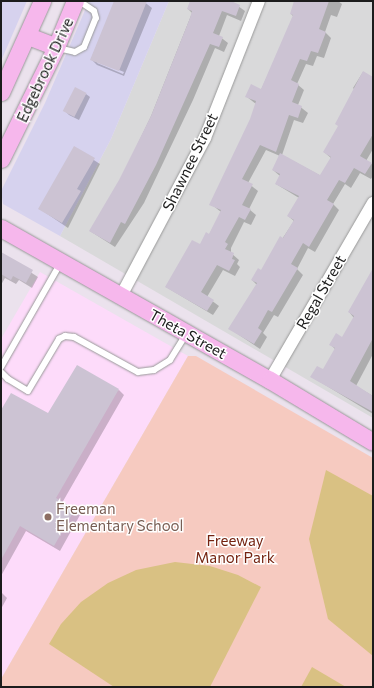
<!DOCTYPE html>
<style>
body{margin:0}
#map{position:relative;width:374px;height:688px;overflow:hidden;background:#ebe2ed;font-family:Commissioner,sans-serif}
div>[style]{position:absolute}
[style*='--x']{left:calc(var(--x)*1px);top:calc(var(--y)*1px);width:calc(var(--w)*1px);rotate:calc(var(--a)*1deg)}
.residential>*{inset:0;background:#d9d9da}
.commercial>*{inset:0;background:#d6d2ee}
.education>*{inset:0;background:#fddbfa}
.park>*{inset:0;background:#f6cac0}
.pitch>*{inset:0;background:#d9c183}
.shadow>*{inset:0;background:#0003}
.building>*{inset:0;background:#ccc3d3;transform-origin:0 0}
.roads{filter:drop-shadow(0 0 1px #999) drop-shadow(0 0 1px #999)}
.lane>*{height:6px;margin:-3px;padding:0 3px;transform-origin:3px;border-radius:3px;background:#fff}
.street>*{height:12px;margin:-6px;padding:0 6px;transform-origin:6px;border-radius:6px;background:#fff}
.secondary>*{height:17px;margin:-8.5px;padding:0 8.5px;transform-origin:8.5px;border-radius:8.5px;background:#f6b7ec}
.dots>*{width:11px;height:11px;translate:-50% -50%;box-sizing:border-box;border:2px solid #fff;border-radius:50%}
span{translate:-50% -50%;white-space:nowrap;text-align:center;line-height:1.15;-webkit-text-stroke:3px #fff;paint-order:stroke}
.street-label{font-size:15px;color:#1c1c1c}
.education-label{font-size:15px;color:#785e54}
.left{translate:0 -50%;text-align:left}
.park-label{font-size:15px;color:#742310}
.frame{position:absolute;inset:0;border:2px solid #1c1c1c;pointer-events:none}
</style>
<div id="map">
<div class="residential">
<div style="clip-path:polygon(169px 1px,373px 1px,373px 418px,60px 236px,111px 139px)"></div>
</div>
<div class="commercial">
<div style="clip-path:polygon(1px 1px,27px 1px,1px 61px)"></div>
<div style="clip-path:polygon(89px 1px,169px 1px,111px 139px,60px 236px,3px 204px,1px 191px,45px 103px)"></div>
</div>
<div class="education">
<div style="clip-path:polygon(40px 272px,188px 356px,1px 679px,1px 339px)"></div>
</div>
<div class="park">
<div style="clip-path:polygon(188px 356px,196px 356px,373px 458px,373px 687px,1px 687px,1px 679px)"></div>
</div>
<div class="pitch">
<div style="clip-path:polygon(326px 470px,373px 496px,373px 656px,328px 619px,309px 539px)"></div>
<div style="clip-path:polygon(175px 562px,210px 566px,238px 575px,261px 587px,210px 687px,114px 687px,49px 644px,61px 624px,81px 602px,108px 583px,136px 570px)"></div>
<div style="clip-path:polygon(312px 667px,346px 687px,301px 687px)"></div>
</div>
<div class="shadow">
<div style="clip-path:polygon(evenodd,115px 1px,143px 1px,152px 8px,124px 76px,97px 65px,91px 59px,115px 1px,97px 61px,124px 72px,123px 74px,97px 63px,97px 61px)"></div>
<div style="clip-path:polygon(191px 1px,231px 1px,245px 11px,241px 21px,227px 15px,219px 36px,228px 43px,224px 52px,215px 48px,193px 100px,144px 203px,115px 247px,90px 231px,120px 181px,151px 116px,192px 13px,188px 9px)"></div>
<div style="clip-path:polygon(295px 1px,338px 1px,342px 4px,337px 17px,331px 15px,325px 32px,331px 38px,324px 58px,317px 56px,313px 66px,306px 64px,297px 84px,304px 90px,298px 105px,308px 113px,303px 123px,294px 120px,282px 155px,321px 176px,331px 158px,324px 152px,339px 127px,355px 90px,353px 88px,363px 72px,373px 78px,373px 149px,366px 161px,373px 165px,373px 176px,371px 179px,360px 173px,351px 188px,345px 184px,333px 204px,339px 210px,315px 252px,308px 248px,297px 269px,303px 275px,278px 317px,274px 315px,263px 333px,267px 337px,260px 349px,230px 329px,257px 285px,252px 280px,261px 271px,294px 221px,288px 216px,299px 198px,276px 184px,280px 176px,273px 170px,280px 156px,266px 150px,248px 183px,258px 191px,249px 209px,256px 215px,251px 225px,244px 222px,231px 248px,231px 253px,239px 260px,237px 264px,240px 267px,235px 276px,223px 270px,207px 297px,219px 306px,213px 315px,166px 287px,209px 235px,221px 212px,211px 204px,251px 120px,256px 104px,247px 97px,261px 90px,294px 17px,291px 14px)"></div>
<div style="clip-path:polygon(86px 94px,90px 97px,79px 120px,69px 115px,65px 111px)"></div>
<div style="clip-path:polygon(75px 148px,100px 164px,68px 228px,40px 209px)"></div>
<div style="clip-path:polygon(1px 253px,38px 277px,32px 288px,19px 280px,16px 284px,5px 278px,1px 285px)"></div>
<div style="clip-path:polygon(373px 270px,373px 354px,356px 386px,373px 396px,373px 414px,312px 377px,323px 371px,336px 350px,330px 344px,343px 338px,354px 318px,349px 312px)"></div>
<div style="clip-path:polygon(119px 390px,124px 395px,62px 503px,80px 515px,60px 551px,26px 531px,1px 576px,1px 412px,49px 414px)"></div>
<div style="clip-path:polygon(1px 592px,7px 598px,1px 609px)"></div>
</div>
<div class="building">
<div style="clip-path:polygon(114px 1px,147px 1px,119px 71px,90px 60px)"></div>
<div style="clip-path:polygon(190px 1px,231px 1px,240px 5px,236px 16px,222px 11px,213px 33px,223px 37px,219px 47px,210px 44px,156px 165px,125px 224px,121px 222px,110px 243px,89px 231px,119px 180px,151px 116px,190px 18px,192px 11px,187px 9px)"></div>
<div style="clip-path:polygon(294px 1px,329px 1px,319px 29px,326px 32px,318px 53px,311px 51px,307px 61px,300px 59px,291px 80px,299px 84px,292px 102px,302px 106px,298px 118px,289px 115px,276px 152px,260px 145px,242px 179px,253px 184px,242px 205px,251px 209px,245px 220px,239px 217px,225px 242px,228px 244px,225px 249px,234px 253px,232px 259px,235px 260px,229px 271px,217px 265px,201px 292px,214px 300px,207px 311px,165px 287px,192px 240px,200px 244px,206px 232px,209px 234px,221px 210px,209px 205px,250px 119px,256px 101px,245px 97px,251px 84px,261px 89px,293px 15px,290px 14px)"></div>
<div style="clip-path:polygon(363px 71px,373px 77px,373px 134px,360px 156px,372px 163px,365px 174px,354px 168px,345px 183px,339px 180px,327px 200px,334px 204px,309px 247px,303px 243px,291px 264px,298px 268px,272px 312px,268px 310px,258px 328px,262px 331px,254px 344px,228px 329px,257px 283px,251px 280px,258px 268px,261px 270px,280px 236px,283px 238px,294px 220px,287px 216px,299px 196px,275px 184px,280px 174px,272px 170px,280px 153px,320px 175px,331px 157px,323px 152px,338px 126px,335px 124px)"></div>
<div style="left:75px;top:87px;width:13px;height:27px;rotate:27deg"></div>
<div style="clip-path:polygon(74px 146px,95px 158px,77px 189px,81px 191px,62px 223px,38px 209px)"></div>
<div style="clip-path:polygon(1px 252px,33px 270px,26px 283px,13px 276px,11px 280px,1px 274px)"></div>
<div style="clip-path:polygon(373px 268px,373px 338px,350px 381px,373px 396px,373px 412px,310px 377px,317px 366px,323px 369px,335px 348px,329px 345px,336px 333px,342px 337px,354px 316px,348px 312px)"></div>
<div style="clip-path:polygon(77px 365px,119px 389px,56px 498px,75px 509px,54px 546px,20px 526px,1px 560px,1px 410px,11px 393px,48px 413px)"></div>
</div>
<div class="roads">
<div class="lane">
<div style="--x:58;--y:48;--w:17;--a:13"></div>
<div style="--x:75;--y:52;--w:10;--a:-29"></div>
<div style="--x:84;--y:47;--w:31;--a:-68"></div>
<div style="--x:96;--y:18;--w:7;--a:-106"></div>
<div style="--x:94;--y:11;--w:18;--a:-146"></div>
<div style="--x:1;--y:367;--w:119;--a:-60.2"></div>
<div style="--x:1;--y:372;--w:10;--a:45"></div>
<div style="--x:8;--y:379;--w:23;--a:31"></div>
<div style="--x:28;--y:391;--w:61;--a:-59.2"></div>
<div style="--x:59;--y:339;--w:7;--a:-27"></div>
<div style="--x:65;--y:336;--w:9;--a:6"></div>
<div style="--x:74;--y:337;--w:73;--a:28.7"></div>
<div style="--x:138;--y:372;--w:16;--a:-7"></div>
<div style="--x:154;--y:370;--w:19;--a:-32"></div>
<div style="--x:170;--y:360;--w:31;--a:-58"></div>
</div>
<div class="street">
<div style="--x:121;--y:296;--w:179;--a:-62"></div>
<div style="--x:205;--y:138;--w:147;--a:-68.5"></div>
<div style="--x:270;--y:380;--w:205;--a:-59.8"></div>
</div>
<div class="secondary">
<div style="--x:28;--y:36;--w:30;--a:21"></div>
<div style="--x:1;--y:92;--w:100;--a:-65.7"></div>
<div style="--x:1;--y:159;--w:125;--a:-63.8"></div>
<div style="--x:56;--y:47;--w:50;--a:-67.6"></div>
<div style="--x:1;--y:228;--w:309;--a:29.5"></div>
<div style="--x:270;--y:380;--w:120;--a:31"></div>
</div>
</div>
<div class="dots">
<div style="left:48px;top:517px;background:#8d6e63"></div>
</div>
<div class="street-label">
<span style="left:45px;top:70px;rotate:-65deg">Edgebrook Drive</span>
<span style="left:190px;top:162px;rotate:-64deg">Shawnee Street</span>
<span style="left:321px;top:292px;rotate:-60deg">Regal Street</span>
<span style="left:188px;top:334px;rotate:29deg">Theta Street</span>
</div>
<div class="education-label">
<span class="left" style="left:56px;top:517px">Freeman<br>Elementary School</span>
</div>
<div class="park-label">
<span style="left:235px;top:549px">Freeway<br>Manor Park</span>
</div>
<div class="frame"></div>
</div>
